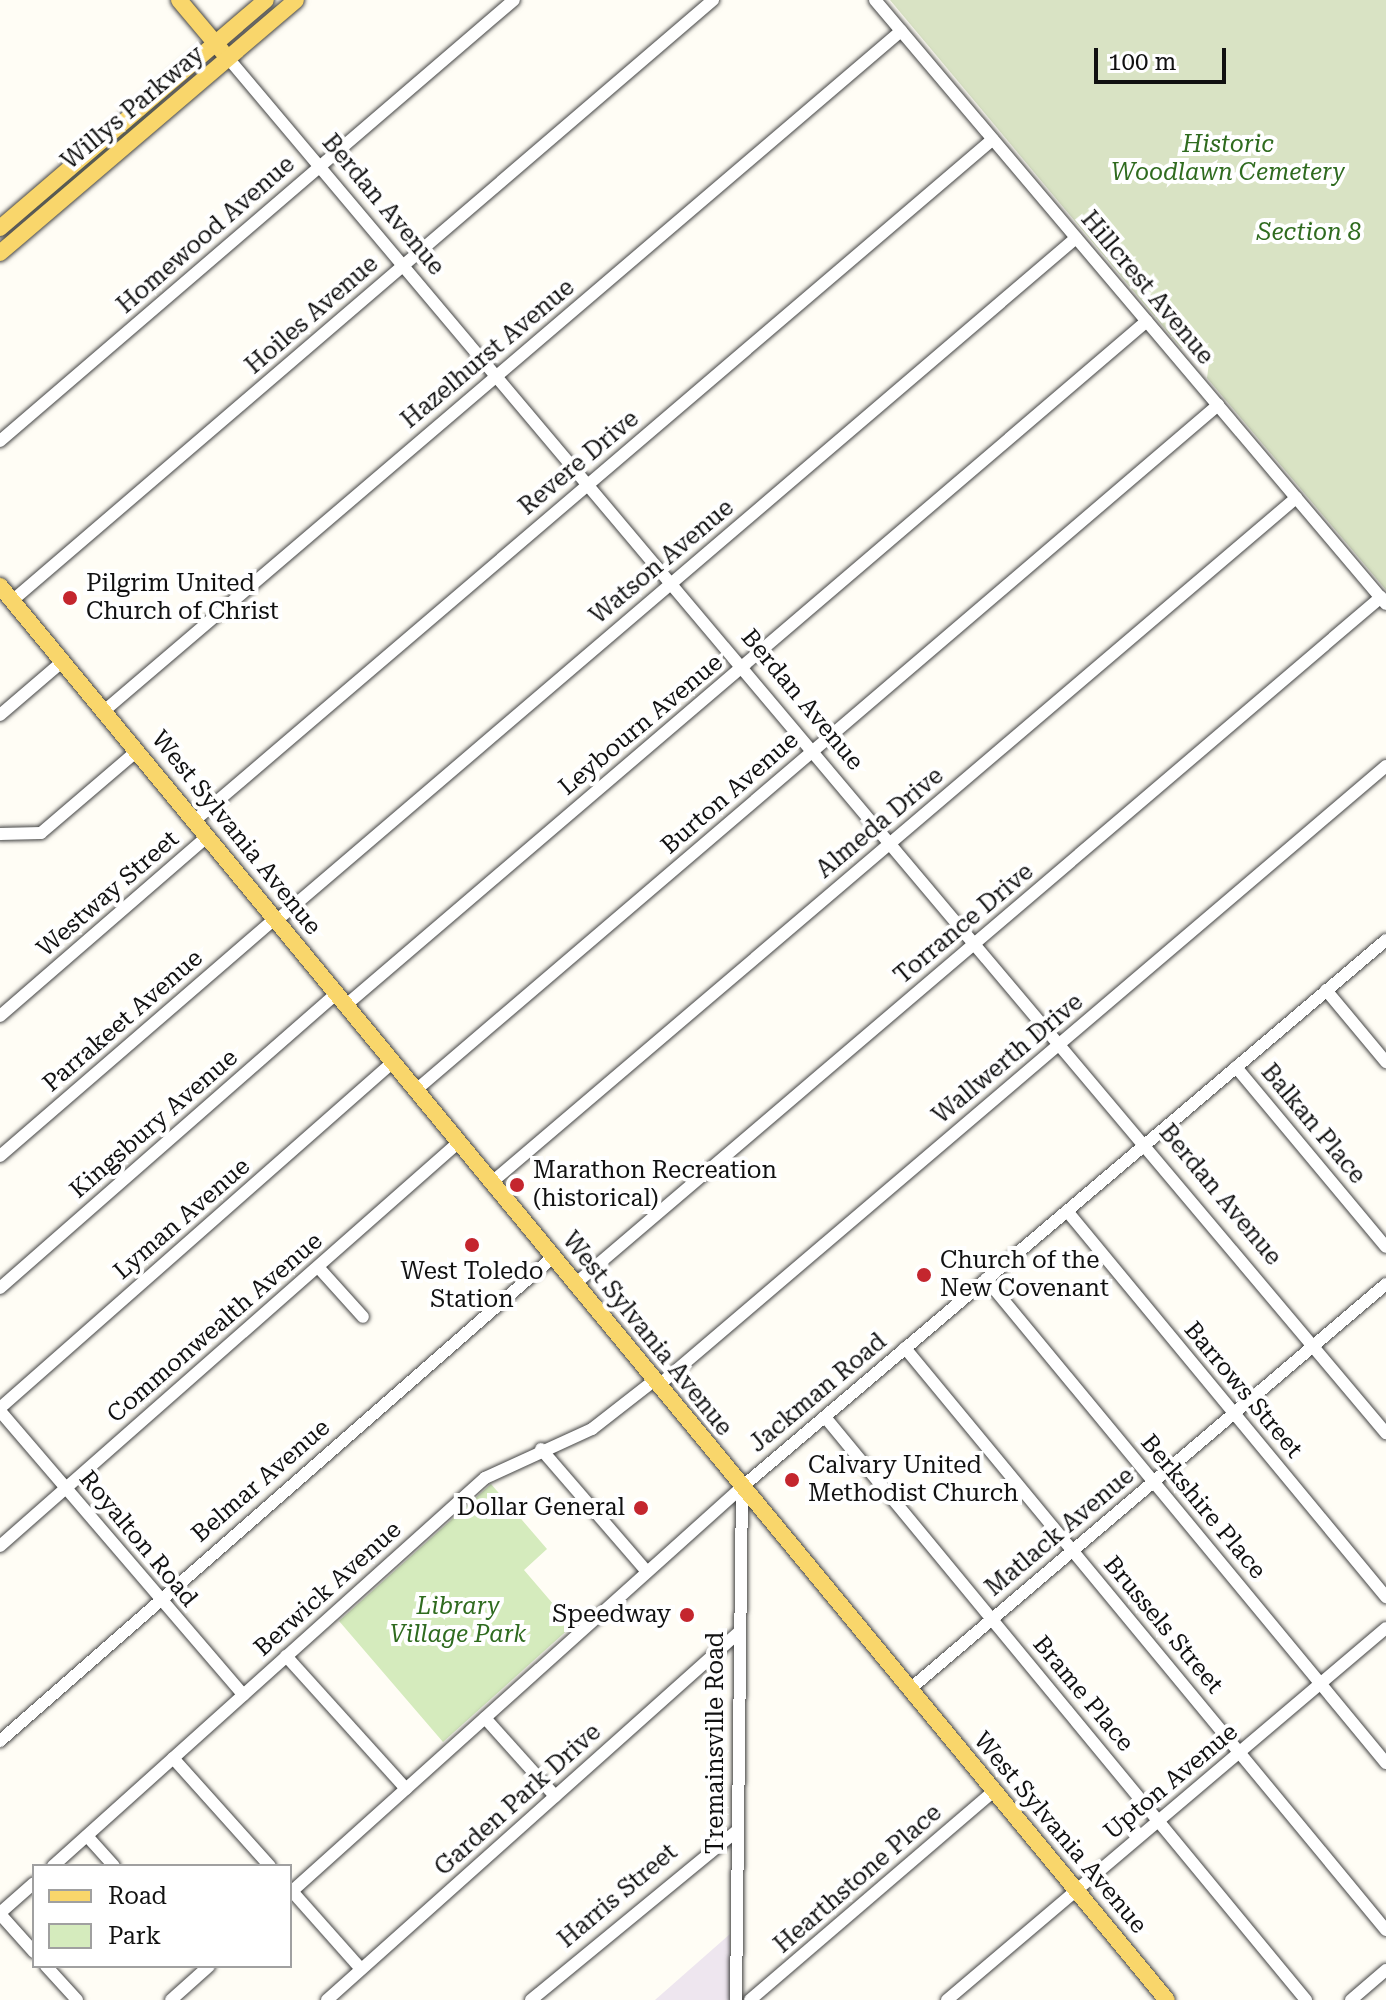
<!DOCTYPE html>
<style>
body{margin:0}
#map{position:relative;width:1386px;height:2000px;overflow:hidden;background:#fffdf5;font-family:"Roboto Serif",serif}
div>[style]{position:absolute}
[style*='--x']{left:calc(var(--x)*1px);top:calc(var(--y)*1px);width:calc(var(--w)*1px);rotate:calc(var(--a)*1deg)}
.industrial>*{inset:0;background:#eee6ef}
.green>*{inset:0;background:#d5ebbd}
.cemetery>*{inset:0;background:#d9e3c4}
.roads{filter:drop-shadow(0 0 2px #444) drop-shadow(0 0 2px #444)}
.minor>*{height:12px;margin:-6px;padding:0 6px;transform-origin:6px;border-radius:6px;background:#fff}
.major>*{height:16px;margin:-8px;padding:0 8px;transform-origin:8px;border-radius:8px;background:#f9d66b}
.dots>*{width:22px;height:22px;translate:-50% -50%;box-sizing:border-box;border:4px solid #fff;border-radius:50%}
span{translate:-50% -50%;white-space:nowrap;text-align:center;line-height:1.15;-webkit-text-stroke:8px #fff;paint-order:stroke}
.street-label{font-size:24px;color:#111}
.park-label{font-size:24px;color:#2f6b1f;font-style:italic}
.poi-label{font-size:24px;color:#111}
.left{translate:0 -50%;text-align:left}
.right{translate:-100% -50%;text-align:right}
.legend{position:absolute;left:32px;top:1864px;width:260px;height:104px;box-sizing:border-box;background:#fff;border:2px solid #a0a0a0;margin:0;padding:10px 14px;list-style:none;font-size:24px;color:#111}
.legend li{display:flex;align-items:center;gap:16px;height:40px}
.legend b{width:40px;border:2px solid #a0a0a0}
.scale{position:absolute;left:1094px;top:48px;width:132px;height:36px;box-sizing:border-box;border:4px solid #111;border-top:0;padding-left:10px;font-size:24px;line-height:28px;white-space:nowrap;color:#111;-webkit-text-stroke:6px #fff;paint-order:stroke}
</style>
<div id="map">
<div class="industrial">
<div style="clip-path:polygon(730px 1934px,730px 2000px,655px 2000px)"></div>
</div>
<div class="green">
<div style="clip-path:polygon(179px 84px,132px 135px,25px 219px,23px 217px)"></div>
<div style="clip-path:polygon(491px 1484px,547px 1549px,524px 1570px,572px 1626px,443px 1742px,339px 1621px)"></div>
</div>
<div class="cemetery">
<div style="clip-path:polygon(890px 0,1386px 0,1386px 590px,1207px 378px,1209px 363px,1197px 348px,1181px 348px)"></div>
</div>
<div class="roads">
<div class="minor">
<div style="--x:875;--y:0;--w:791;--a:49.77"></div>
<div style="--x:228;--y:58;--w:1798;--a:49.9"></div>
<div style="--x:0;--y:441;--w:677;--a:-40.63"></div>
<div style="--x:13;--y:600;--w:922;--a:-40.6"></div>
<div style="--x:104;--y:711;--w:1048;--a:-40.47"></div>
<div style="--x:0;--y:715;--w:83;--a:-40.6"></div>
<div style="--x:194;--y:821;--w:1050;--a:-40.48"></div>
<div style="--x:0;--y:834;--w:41;--a:-1.4"></div>
<div style="--x:41;--y:833;--w:126;--a:-40.5"></div>
<div style="--x:276;--y:921;--w:1052;--a:-40.49"></div>
<div style="--x:1326;--y:990;--w:94;--a:50.2"></div>
<div style="--x:346;--y:1005;--w:1053;--a:-40.5"></div>
<div style="--x:0;--y:1016;--w:274;--a:-40.9"></div>
<div style="--x:1236;--y:1067;--w:234;--a:50.2"></div>
<div style="--x:416;--y:1090;--w:1055;--a:-40.5"></div>
<div style="--x:0;--y:1156;--w:363;--a:-40.8"></div>
<div style="--x:492;--y:1182;--w:1056;--a:-40.39"></div>
<div style="--x:1067;--y:1211;--w:501;--a:50.43"></div>
<div style="--x:318;--y:1267;--w:67;--a:48"></div>
<div style="--x:986;--y:1279;--w:628;--a:50.43"></div>
<div style="--x:575;--y:1284;--w:1059;--a:-40.44"></div>
<div style="--x:0;--y:1288;--w:448;--a:-41.2"></div>
<div style="--x:905;--y:1348;--w:755;--a:50.43"></div>
<div style="--x:659;--y:1385;--w:955;--a:-40.41"></div>
<div style="--x:0;--y:1408;--w:524;--a:-41.36"></div>
<div style="--x:0;--y:1411;--w:374;--a:49.4"></div>
<div style="--x:825;--y:1417;--w:756;--a:50.48"></div>
<div style="--x:541;--y:1449;--w:162;--a:49.2"></div>
<div style="--x:0;--y:1546;--w:611;--a:-41.35"></div>
<div style="--x:286;--y:1656;--w:179;--a:47.9"></div>
<div style="--x:910;--y:1689;--w:625;--a:-40.39"></div>
<div style="--x:485;--y:1718;--w:105;--a:48.1"></div>
<div style="--x:0;--y:1741;--w:735;--a:-41.19"></div>
<div style="--x:173;--y:1758;--w:145;--a:48.1"></div>
<div style="--x:87;--y:1836;--w:40;--a:48"></div>
<div style="--x:53;--y:1866;--w:581;--a:-41.93"></div>
<div style="--x:485;--y:1478;--w:118;--a:-24.6"></div>
<div style="--x:592;--y:1429;--w:80;--a:-37.9"></div>
<div style="--x:290;--y:1889;--w:107;--a:48.4"></div>
<div style="--x:290;--y:1893;--w:608;--a:-41.93"></div>
<div style="--x:742;--y:1487;--w:845;--a:-40.34"></div>
<div style="--x:0;--y:1913;--w:45;--a:-41.4"></div>
<div style="--x:0;--y:1914;--w:51;--a:48.2"></div>
<div style="--x:46;--y:1966;--w:46;--a:47.6"></div>
<div style="--x:171;--y:2000;--w:51;--a:-41.8"></div>
<div style="--x:327;--y:2000;--w:551;--a:-41.76"></div>
<div style="--x:531;--y:2000;--w:266;--a:-39.4"></div>
<div style="--x:736;--y:2000;--w:513;--a:-89.33"></div>
<div style="--x:750;--y:2000;--w:321;--a:-40.6"></div>
<div style="--x:947;--y:2000;--w:575;--a:-40.28"></div>
<div style="--x:1351;--y:2000;--w:46;--a:-40.6"></div>
</div>
<div class="major">
<div style="--x:179;--y:0;--w:67;--a:49.9"></div>
<div style="--x:0;--y:228;--w:350;--a:-40.6"></div>
<div style="--x:0;--y:253;--w:389;--a:-40.5"></div>
<div style="--x:0;--y:586;--w:1833;--a:50.47"></div>
</div>
</div>
<div class="dots">
<div style="left:70px;top:598px;background:#c4262e"></div>
<div style="left:517px;top:1185px;background:#c4262e"></div>
<div style="left:472px;top:1245px;background:#c4262e"></div>
<div style="left:924px;top:1275px;background:#c4262e"></div>
<div style="left:792px;top:1480px;background:#c4262e"></div>
<div style="left:641px;top:1508px;background:#c4262e"></div>
<div style="left:687px;top:1615px;background:#c4262e"></div>
</div>
<div class="street-label">
<span style="left:133px;top:108px;rotate:-40deg">Willys Parkway</span>
<span style="left:383px;top:205px;rotate:50deg">Berdan Avenue</span>
<span style="left:206px;top:235px;rotate:-41deg">Homewood Avenue</span>
<span style="left:1147px;top:288px;rotate:50deg">Hillcrest Avenue</span>
<span style="left:312px;top:315px;rotate:-41deg">Hoiles Avenue</span>
<span style="left:488px;top:354px;rotate:-40deg">Hazelhurst Avenue</span>
<span style="left:579px;top:463px;rotate:-40deg">Revere Drive</span>
<span style="left:662px;top:562px;rotate:-40deg">Watson Avenue</span>
<span style="left:802px;top:700px;rotate:50deg">Berdan Avenue</span>
<span style="left:641px;top:725px;rotate:-40deg">Leybourn Avenue</span>
<span style="left:730px;top:793px;rotate:-41deg">Burton Avenue</span>
<span style="left:880px;top:823px;rotate:-40deg">Almeda Drive</span>
<span style="left:236px;top:833px;rotate:51deg">West Sylvania Avenue</span>
<span style="left:108px;top:894px;rotate:-41deg">Westway Street</span>
<span style="left:964px;top:924px;rotate:-40deg">Torrance Drive</span>
<span style="left:123px;top:1021px;rotate:-41deg">Parrakeet Avenue</span>
<span style="left:1008px;top:1059px;rotate:-40deg">Wallwerth Drive</span>
<span style="left:154px;top:1124px;rotate:-41deg">Kingsbury Avenue</span>
<span style="left:1313px;top:1124px;rotate:50deg">Balkan Place</span>
<span style="left:1220px;top:1195px;rotate:50deg">Berdan Avenue</span>
<span style="left:182px;top:1219px;rotate:-41deg">Lyman Avenue</span>
<span style="left:215px;top:1328px;rotate:-41deg">Commonwealth Avenue</span>
<span style="left:647px;top:1334px;rotate:51deg">West Sylvania Avenue</span>
<span style="left:1243px;top:1390px;rotate:50deg">Barrows Street</span>
<span style="left:818px;top:1393px;rotate:-40deg">Jackman Road</span>
<span style="left:261px;top:1481px;rotate:-41deg">Belmar Avenue</span>
<span style="left:1203px;top:1507px;rotate:50deg">Berkshire Place</span>
<span style="left:1060px;top:1532px;rotate:-40deg">Matlack Avenue</span>
<span style="left:138px;top:1539px;rotate:50deg">Royalton Road</span>
<span style="left:328px;top:1589px;rotate:-42deg">Berwick Avenue</span>
<span style="left:1163px;top:1625px;rotate:50deg">Brussels Street</span>
<span style="left:1083px;top:1694px;rotate:50deg">Brame Place</span>
<span style="left:716px;top:1743px;rotate:-90deg">Tremainsville Road</span>
<span style="left:1171px;top:1782px;rotate:-40deg">Upton Avenue</span>
<span style="left:518px;top:1800px;rotate:-42deg">Garden Park Drive</span>
<span style="left:1060px;top:1833px;rotate:50deg">West Sylvania Avenue</span>
<span style="left:858px;top:1879px;rotate:-41deg">Hearthstone Place</span>
<span style="left:618px;top:1896px;rotate:-40deg">Harris Street</span>
</div>
<div class="park-label">
<span style="left:1228px;top:159px">Historic<br>Woodlawn Cemetery</span>
<span style="left:1309px;top:233px">Section 8</span>
<span style="left:458px;top:1621px">Library<br>Village Park</span>
</div>
<div class="poi-label">
<span class="left" style="left:86px;top:598px">Pilgrim United<br>Church of Christ</span>
<span class="left" style="left:533px;top:1185px">Marathon Recreation<br>(historical)</span>
<span class="left" style="left:940px;top:1275px">Church of the<br>New Covenant</span>
<span style="left:472px;top:1286px">West Toledo<br>Station</span>
<span class="left" style="left:808px;top:1480px">Calvary United<br>Methodist Church</span>
<span class="right" style="left:625px;top:1508px">Dollar General</span>
<span class="right" style="left:671px;top:1615px">Speedway</span>
</div>
<ul class="legend">
<li><b style="height:10px;background:#f9d66b"></b>Road</li>
<li><b style="height:22px;background:#d5ebbd"></b>Park</li>
</ul>
<div class="scale">100 m</div>
</div>
